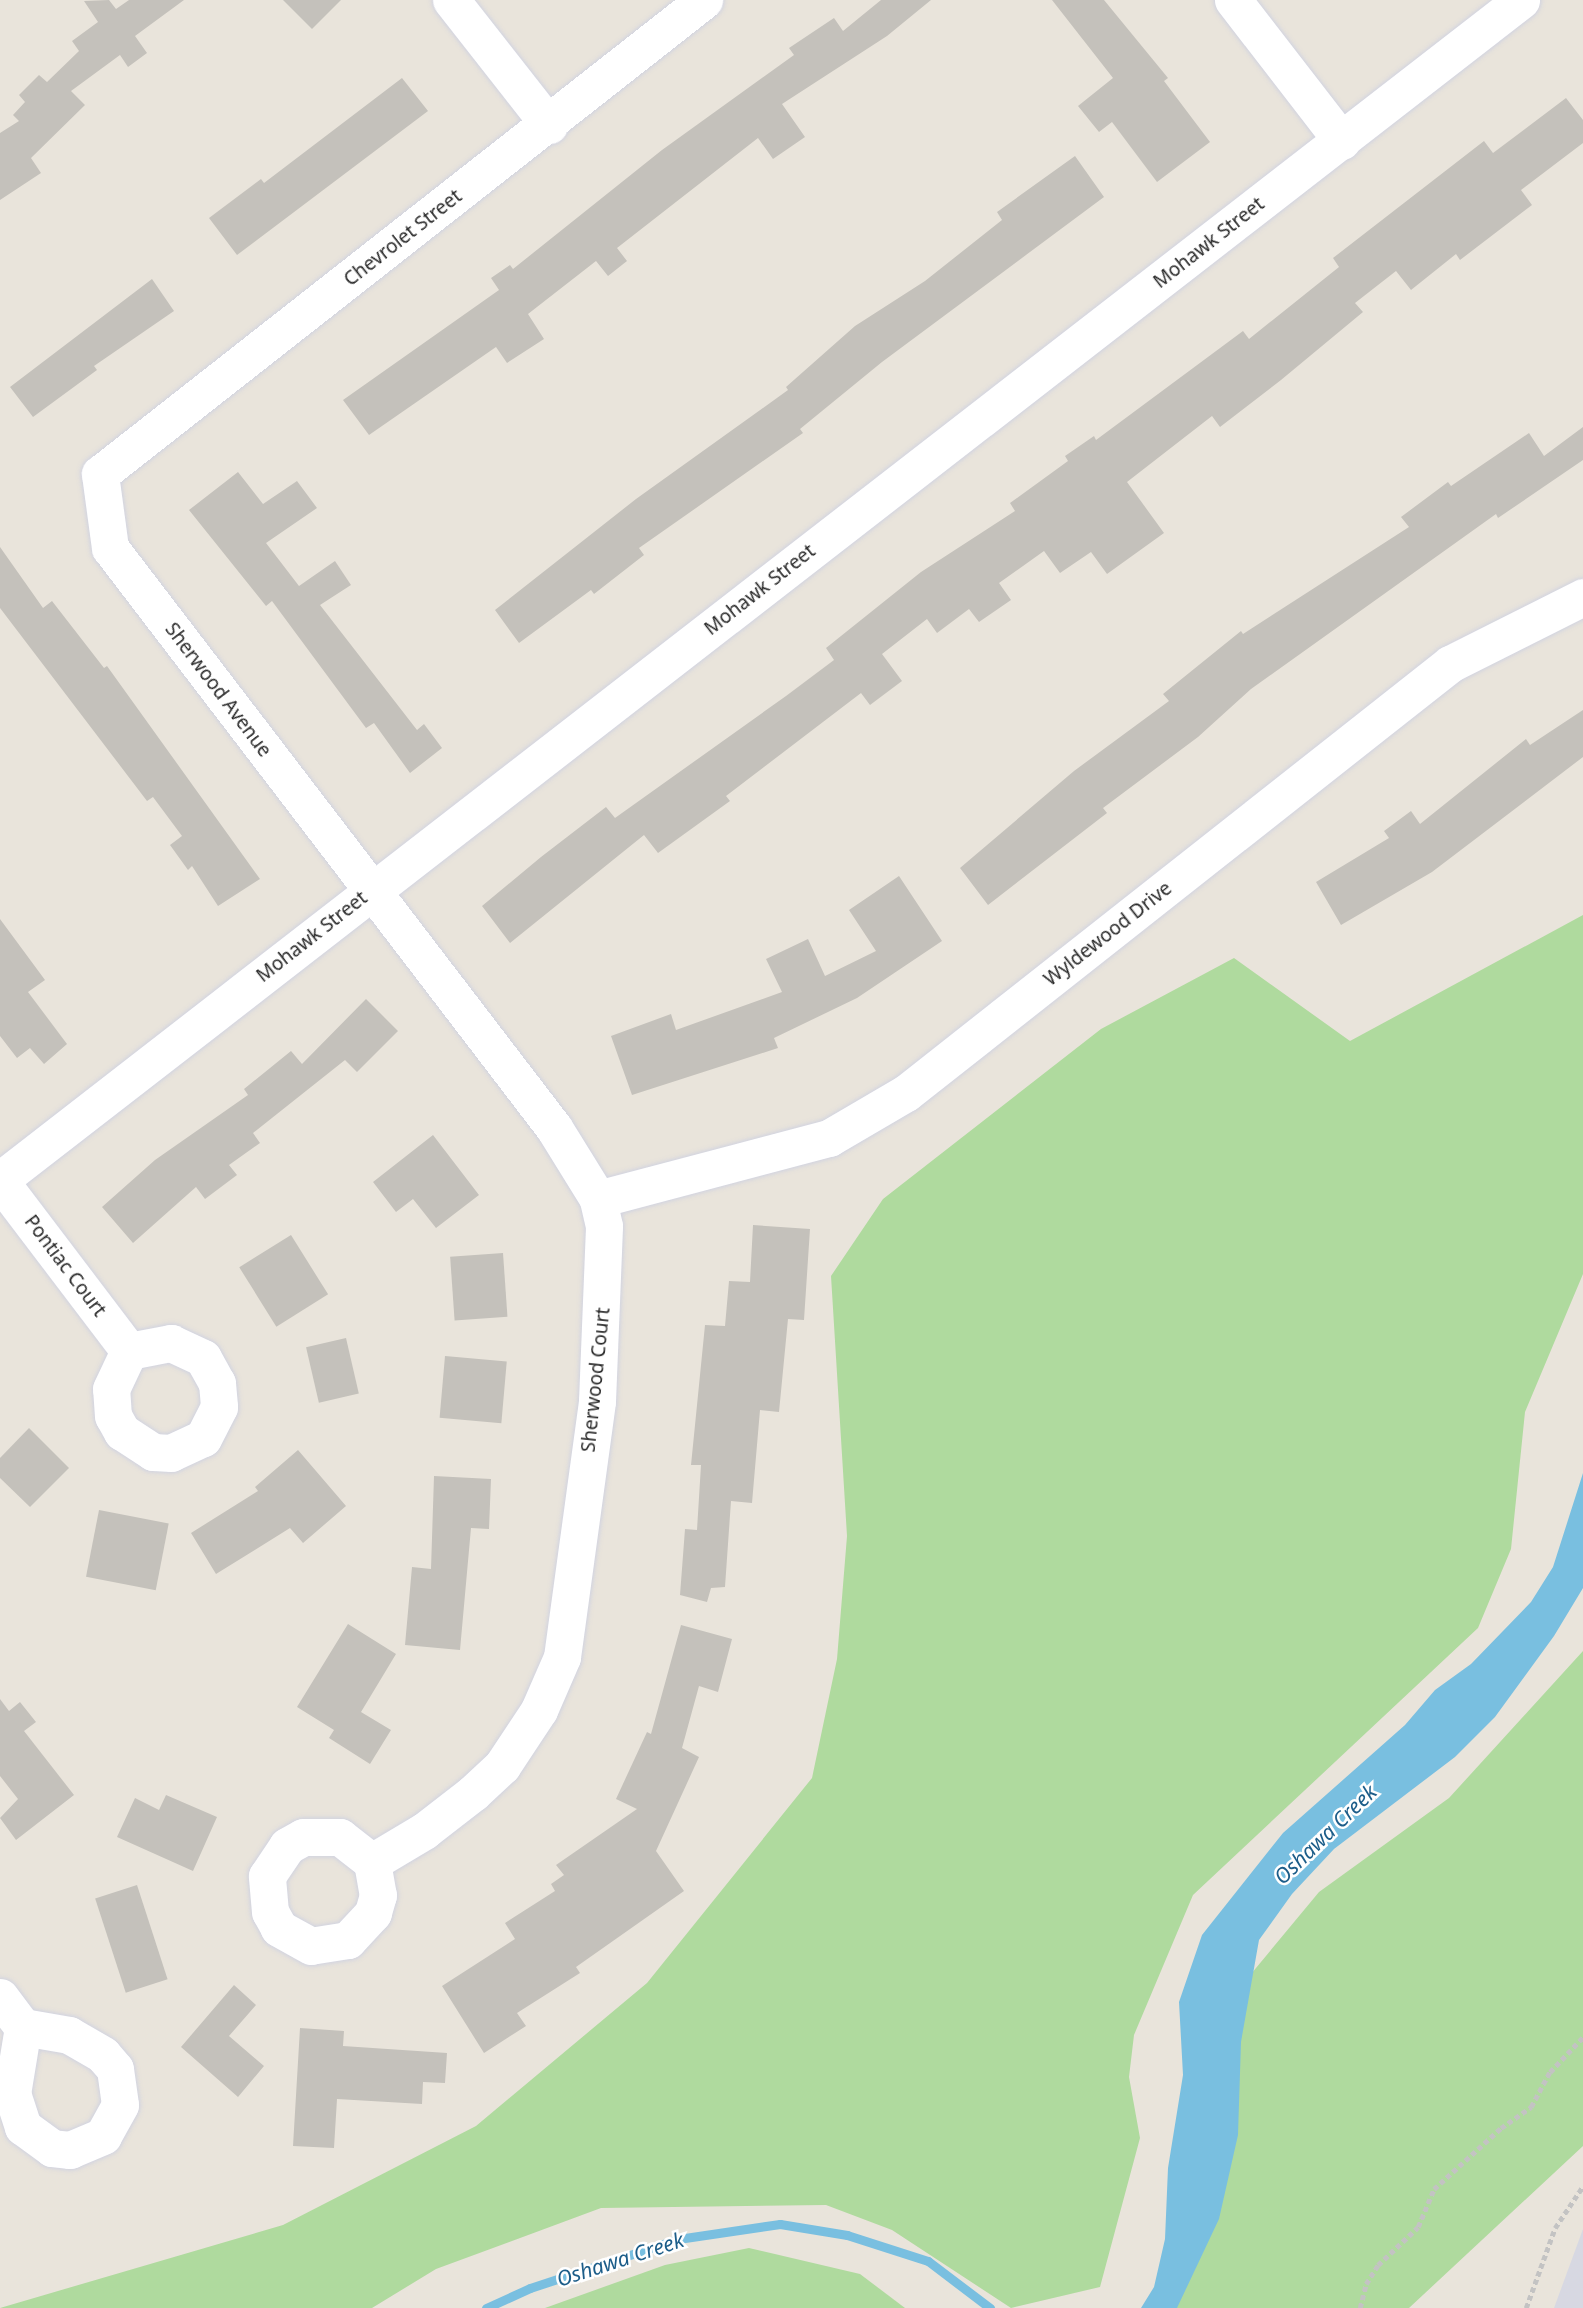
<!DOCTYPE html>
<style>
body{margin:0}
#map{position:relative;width:1583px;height:2308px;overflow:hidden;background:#e9e4db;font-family:"Noto Sans",sans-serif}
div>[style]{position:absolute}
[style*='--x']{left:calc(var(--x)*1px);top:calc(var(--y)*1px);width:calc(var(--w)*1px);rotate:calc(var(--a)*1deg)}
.airport>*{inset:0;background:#d7d8e2}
.green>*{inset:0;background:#afda9e}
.water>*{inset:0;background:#79bfe0}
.stream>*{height:9px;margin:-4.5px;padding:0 4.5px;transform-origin:4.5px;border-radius:4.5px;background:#79bfe0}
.building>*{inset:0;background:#c4c1bb;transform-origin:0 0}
.path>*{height:4.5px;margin-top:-2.25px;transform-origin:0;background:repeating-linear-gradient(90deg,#c3c3c3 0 5px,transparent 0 8.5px)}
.roads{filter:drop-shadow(0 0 2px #d1d3e0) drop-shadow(0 0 2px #d1d3e0)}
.minor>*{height:37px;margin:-18.5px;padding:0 18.5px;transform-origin:18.5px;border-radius:18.5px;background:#fff}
span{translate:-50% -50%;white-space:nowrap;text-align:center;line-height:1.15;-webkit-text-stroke:5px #fff;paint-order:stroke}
.street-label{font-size:19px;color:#282828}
.water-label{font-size:21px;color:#1c5d89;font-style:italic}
</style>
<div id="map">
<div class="airport">
<div style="clip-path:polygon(1583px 2229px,1583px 2308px,1554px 2308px)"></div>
</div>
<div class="green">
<div style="clip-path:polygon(1583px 915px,1583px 1274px,1525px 1412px,1511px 1549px,1478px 1628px,1193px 1895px,1134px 2035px,1129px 2077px,1140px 2138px,1100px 2287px,1011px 2308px,892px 2230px,826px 2205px,601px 2208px,436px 2269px,372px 2308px,0 2308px,283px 2225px,476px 2126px,647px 1983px,812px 1778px,837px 1659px,847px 1536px,831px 1276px,883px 1199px,1101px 1029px,1234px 958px,1350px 1041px)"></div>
<div style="clip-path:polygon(1583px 1651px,1583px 2146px,1409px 2308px,1157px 2308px,1246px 1980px,1319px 1892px,1449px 1798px)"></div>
<div style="clip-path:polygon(749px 2248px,860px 2274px,905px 2308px,545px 2308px,665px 2265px)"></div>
</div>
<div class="water">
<div style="clip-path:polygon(1583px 1473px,1583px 1588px,1554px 1636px,1495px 1717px,1455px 1757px,1334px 1849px,1292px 1894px,1259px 1940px,1241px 2042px,1238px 2135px,1219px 2219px,1177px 2308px,1141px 2308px,1154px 2287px,1165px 2239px,1168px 2168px,1183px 2075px,1179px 2002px,1202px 1935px,1283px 1833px,1405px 1725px,1435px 1690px,1471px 1664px,1531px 1602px,1553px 1567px)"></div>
</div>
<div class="stream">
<div style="--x:486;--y:2308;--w:48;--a:-24.4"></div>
<div style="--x:530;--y:2288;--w:156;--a:-18.3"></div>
<div style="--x:678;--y:2239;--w:103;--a:-8.4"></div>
<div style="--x:780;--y:2224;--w:68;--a:9.3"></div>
<div style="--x:847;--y:2235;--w:85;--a:17.8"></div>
<div style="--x:928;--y:2261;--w:78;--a:37.2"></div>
</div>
<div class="building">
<div style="clip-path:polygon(109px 0,116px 9px,129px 0,184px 0,135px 36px,147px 53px,128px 67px,120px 55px,71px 91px,85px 105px,31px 158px,41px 173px,0 200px,0 133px,19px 121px,13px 115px,25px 102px,19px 95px,39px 75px,47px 82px,79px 51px,72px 41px,98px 22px,84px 1px)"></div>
<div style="clip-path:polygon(283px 0,341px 0,312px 29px)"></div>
<div style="clip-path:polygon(881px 0,931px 0,887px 36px,782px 104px,805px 137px,773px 159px,758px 138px,617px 248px,627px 261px,608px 276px,596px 261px,528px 314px,544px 339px,507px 363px,496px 347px,369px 435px,343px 400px,499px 290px,491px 278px,510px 265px,513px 269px,662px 150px,794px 55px,789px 48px,834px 18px,843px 31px)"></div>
<div style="clip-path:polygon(1052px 0,1104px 0,1168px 78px,1164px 81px,1210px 142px,1157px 182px,1112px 122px,1099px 132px,1078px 106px,1113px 78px)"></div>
<div style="clip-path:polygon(402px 78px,428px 111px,237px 255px,209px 218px,261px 179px,264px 183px)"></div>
<div style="clip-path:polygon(1566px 98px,1583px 120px,1583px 143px,1521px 190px,1532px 205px,1460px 260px,1456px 254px,1411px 290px,1396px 271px,1355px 303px,1363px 312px,1281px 380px,1220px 427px,1212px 416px,1127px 482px,1164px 533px,1107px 574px,1091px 552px,1060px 573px,1044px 551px,999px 583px,1011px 600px,979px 622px,969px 609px,937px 633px,927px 619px,882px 654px,902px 681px,870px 705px,861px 693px,726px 796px,730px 801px,658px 853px,644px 835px,510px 943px,482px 906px,541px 857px,606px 807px,615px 818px,786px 696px,834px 660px,826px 648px,921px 572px,1015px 511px,1010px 503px,1068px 461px,1065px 456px,1094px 436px,1096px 440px,1243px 331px,1249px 339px,1339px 267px,1333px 258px,1484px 141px,1493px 153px)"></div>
<div style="clip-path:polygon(1075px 156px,1104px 197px,882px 362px,800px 429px,803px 433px,639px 548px,644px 555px,594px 594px,591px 590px,519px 643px,495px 610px,636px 499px,788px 390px,786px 387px,855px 326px,925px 281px,1002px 220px,997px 212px)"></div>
<div style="clip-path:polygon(152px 279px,174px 311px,94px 366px,97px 370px,33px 417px,10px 387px)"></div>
<div style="clip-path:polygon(1583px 427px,1583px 460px,1498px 518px,1496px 514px,1251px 689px,1198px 737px,1103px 808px,1107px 813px,988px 905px,960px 868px,1074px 771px,1169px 701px,1163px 694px,1241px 631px,1243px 634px,1409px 527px,1401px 517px,1448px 482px,1451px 486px,1529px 433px,1544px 456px)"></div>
<div style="clip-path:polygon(238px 472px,263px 504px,297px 481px,317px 508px,266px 543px,299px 586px,335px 561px,351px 585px,320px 605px,417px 730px,424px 724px,442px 748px,410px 773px,374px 723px,366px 728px,272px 601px,266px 606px,189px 510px)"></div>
<div style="clip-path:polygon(0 547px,43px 608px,52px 601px,104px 668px,107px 666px,260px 879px,218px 906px,192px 866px,188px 870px,170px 845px,182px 836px,153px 797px,147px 801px,0 608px)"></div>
<div style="clip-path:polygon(1583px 710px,1583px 757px,1432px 872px,1341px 925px,1316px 882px,1389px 838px,1384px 831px,1411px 811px,1420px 824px,1526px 739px,1530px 745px)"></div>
<div style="clip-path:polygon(899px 876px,942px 941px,857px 998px,774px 1038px,778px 1048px,632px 1095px,611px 1036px,671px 1014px,676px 1030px,782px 992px,766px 959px,808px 939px,825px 976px,876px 951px,849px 910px)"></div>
<div style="clip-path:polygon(0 919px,45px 980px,28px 992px,67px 1044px,44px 1064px,30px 1048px,17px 1058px,0 1036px)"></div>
<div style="clip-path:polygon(366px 999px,398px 1031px,357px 1072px,345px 1060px,253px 1133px,260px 1143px,229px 1165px,237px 1175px,205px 1199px,196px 1187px,133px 1243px,102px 1207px,155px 1160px,248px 1095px,244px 1089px,291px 1051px,302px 1064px)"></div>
<div style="clip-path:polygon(433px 1135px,479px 1195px,436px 1228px,413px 1199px,396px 1212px,373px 1182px)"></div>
<div style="clip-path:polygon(753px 1225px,810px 1229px,804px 1320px,788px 1319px,779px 1412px,760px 1410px,752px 1503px,731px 1501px,725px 1587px,711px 1588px,707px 1602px,680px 1595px,685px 1529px,697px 1530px,701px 1465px,691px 1465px,705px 1325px,725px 1326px,729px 1281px,750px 1282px)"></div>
<div style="left:291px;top:1235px;width:70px;height:61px;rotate:58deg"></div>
<div style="left:503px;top:1253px;width:64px;height:53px;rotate:86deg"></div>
<div style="left:346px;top:1338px;width:57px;height:41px;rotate:77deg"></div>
<div style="left:445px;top:1356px;width:62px;height:62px;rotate:5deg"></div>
<div style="clip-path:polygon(29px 1428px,69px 1468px,30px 1507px,0 1478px,0 1458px)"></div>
<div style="clip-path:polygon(298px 1450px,346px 1506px,303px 1543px,290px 1528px,216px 1574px,191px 1533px,258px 1491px,255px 1487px)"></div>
<div style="clip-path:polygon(434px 1476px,491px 1479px,489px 1529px,471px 1528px,460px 1650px,405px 1645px,412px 1567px,431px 1569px)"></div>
<div style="left:99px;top:1510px;width:71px;height:68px;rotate:11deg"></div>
<div style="clip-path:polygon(348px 1624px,396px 1654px,361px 1712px,391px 1730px,370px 1764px,329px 1738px,334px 1730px,297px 1707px)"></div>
<div style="clip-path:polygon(681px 1625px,732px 1639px,718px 1692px,699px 1686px,682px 1748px,699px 1757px,656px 1851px,684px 1891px,576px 1967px,580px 1973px,517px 2013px,526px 2026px,484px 2053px,442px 1986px,515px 1939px,505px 1923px,555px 1891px,551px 1884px,564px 1875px,556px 1865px,637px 1809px,616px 1799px,647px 1732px,651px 1734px)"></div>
<div style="clip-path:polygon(0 1699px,9px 1711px,20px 1702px,36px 1722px,24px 1731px,74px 1795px,16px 1840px,0 1818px,18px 1799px,0 1776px)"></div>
<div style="clip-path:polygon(166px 1795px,217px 1817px,193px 1871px,117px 1837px,135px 1798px,159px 1810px)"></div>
<div style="left:137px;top:1885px;width:99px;height:44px;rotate:72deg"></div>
<div style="clip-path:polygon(234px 1985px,256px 2005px,229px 2036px,264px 2066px,238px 2097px,181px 2047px)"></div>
<div style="clip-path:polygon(300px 2028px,344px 2031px,343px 2046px,447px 2053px,445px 2083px,423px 2082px,422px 2104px,337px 2099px,334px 2148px,293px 2146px)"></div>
</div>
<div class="path">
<div style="--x:1360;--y:2308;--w:25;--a:-76"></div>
<div style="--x:1366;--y:2284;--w:22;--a:-58"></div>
<div style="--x:1378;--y:2265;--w:55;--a:-43.5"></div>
<div style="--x:1418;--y:2227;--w:41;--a:-67.2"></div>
<div style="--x:1434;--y:2189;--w:91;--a:-42.3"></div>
<div style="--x:1501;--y:2128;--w:37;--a:-35"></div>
<div style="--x:1531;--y:2107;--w:40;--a:-62"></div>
<div style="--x:1550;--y:2072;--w:48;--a:-46.7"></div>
<div style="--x:1526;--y:2308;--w:85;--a:-70.1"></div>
<div style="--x:1555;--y:2228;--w:50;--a:-56.3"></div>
</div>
<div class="roads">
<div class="minor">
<div style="--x:451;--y:0;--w:159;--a:51.9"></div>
<div style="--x:1233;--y:0;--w:178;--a:52.3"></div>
<div style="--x:0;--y:1180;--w:1925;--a:-37.8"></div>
<div style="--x:0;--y:1181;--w:213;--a:52.8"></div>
<div style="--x:598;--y:1199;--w:239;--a:-14.8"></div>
<div style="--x:829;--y:1138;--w:89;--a:-30.3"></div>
<div style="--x:906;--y:1093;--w:693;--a:-38.26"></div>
<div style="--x:1450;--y:664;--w:149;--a:-26.7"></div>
<div style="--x:171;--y:1343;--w:35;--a:25"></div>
<div style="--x:203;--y:1358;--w:29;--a:61"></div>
<div style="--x:217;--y:1383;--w:24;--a:85"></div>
<div style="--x:219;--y:1407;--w:35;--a:117"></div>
<div style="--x:203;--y:1438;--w:35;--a:155"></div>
<div style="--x:171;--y:1453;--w:18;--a:-177"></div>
<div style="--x:153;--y:1452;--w:37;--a:-147"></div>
<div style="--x:122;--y:1432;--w:18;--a:-119"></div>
<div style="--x:113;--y:1416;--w:27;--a:-94"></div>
<div style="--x:111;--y:1389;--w:42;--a:-64.7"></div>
<div style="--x:129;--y:1351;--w:43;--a:-10.8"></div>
<div style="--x:372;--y:1862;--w:34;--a:80"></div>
<div style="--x:378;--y:1895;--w:19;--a:106"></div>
<div style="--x:373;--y:1913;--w:37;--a:133"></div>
<div style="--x:348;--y:1940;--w:37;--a:171"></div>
<div style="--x:311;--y:1946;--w:37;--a:-151"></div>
<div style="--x:279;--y:1928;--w:18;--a:-119"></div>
<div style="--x:270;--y:1912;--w:36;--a:-95"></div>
<div style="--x:267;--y:1876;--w:36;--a:-56"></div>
<div style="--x:287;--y:1846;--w:18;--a:-29"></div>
<div style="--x:303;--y:1837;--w:37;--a:0"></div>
<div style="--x:340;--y:1837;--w:41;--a:38"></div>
<div style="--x:372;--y:1862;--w:61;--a:-30.8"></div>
<div style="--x:424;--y:1831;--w:62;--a:-37.8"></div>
<div style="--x:473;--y:1793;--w:40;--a:-43"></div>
<div style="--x:502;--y:1766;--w:67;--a:-56.5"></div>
<div style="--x:539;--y:1710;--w:58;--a:-66.5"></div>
<div style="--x:562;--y:1657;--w:258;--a:-82.2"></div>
<div style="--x:597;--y:1401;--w:175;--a:-87.7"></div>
<div style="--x:604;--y:1226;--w:28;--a:-103"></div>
<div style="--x:598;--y:1199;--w:84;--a:-121.8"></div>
<div style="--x:554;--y:1128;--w:730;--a:-127.43"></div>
<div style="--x:110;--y:548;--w:75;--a:-97.7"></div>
<div style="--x:100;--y:474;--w:768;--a:-38.12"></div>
<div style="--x:0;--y:1997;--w:38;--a:53"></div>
<div style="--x:23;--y:2027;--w:47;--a:9.9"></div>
<div style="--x:69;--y:2035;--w:39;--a:30"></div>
<div style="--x:103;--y:2055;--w:18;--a:49"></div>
<div style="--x:115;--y:2069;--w:36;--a:82"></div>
<div style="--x:120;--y:2105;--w:35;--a:119"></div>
<div style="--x:103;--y:2136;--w:36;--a:157"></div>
<div style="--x:70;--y:2150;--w:18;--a:-174"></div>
<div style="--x:52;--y:2148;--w:36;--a:-144"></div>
<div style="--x:23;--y:2127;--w:35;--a:-108"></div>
<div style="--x:12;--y:2094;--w:68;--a:-80.7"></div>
</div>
</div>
<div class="street-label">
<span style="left:403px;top:238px;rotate:-38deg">Chevrolet Street</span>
<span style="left:1209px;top:243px;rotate:-38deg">Mohawk Street</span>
<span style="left:760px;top:590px;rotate:-38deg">Mohawk Street</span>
<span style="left:218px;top:690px;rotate:53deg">Sherwood Avenue</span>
<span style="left:1108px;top:934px;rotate:-38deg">Wyldewood Drive</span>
<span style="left:312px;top:937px;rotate:-38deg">Mohawk Street</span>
<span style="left:65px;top:1266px;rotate:53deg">Pontiac Court</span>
<span style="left:596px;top:1380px;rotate:-84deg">Sherwood Court</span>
</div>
<div class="water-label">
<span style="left:1325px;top:1834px;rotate:-44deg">Oshawa Creek</span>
<span style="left:620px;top:2259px;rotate:-18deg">Oshawa Creek</span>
</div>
</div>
